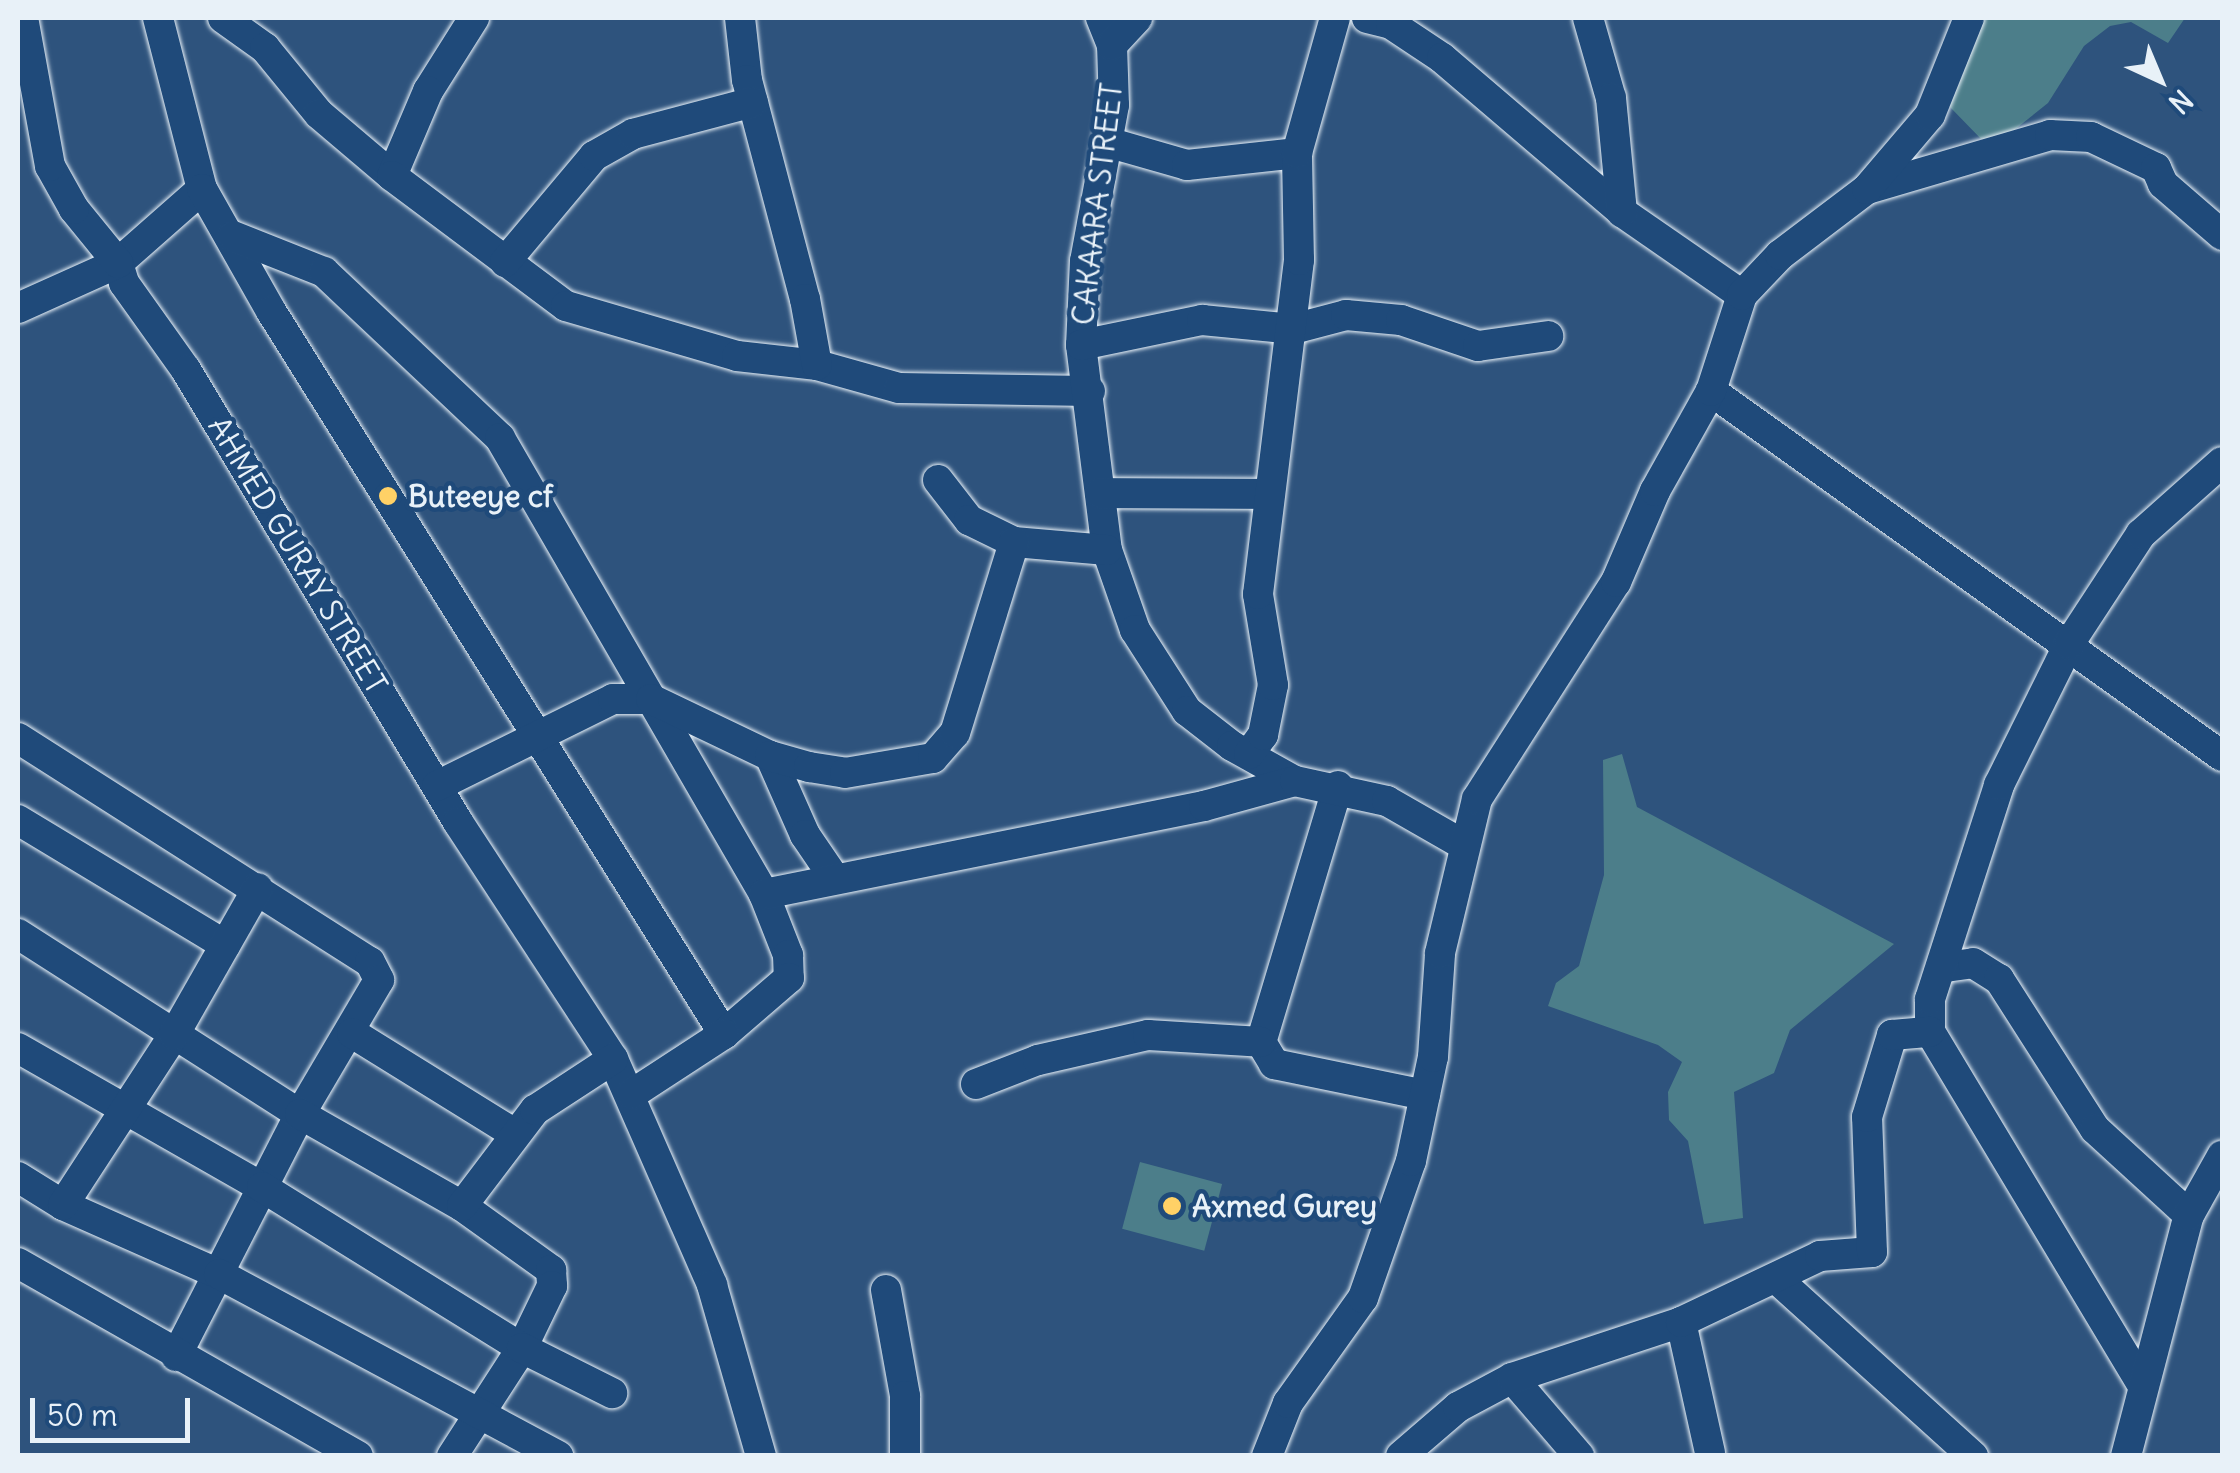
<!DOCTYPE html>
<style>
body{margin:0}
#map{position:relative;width:2240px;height:1473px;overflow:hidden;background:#2e537d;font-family:Delius,sans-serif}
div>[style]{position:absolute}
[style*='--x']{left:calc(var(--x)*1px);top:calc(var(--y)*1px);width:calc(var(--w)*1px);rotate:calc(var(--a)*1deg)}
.green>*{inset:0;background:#4c7e8a;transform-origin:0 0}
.roads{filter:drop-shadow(0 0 2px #e8f1f8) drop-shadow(0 0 2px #e8f1f8)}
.minor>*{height:30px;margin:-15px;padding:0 15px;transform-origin:15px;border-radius:15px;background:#1f4a7a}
.dots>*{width:28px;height:28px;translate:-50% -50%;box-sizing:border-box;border:5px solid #1f4a7a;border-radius:50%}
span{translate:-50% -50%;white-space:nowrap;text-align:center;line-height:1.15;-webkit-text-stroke:9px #1f4a7a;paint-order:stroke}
.street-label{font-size:30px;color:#e8f1f8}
.poi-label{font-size:30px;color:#e8f1f8;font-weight:700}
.left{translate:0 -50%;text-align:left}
.frame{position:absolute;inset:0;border:20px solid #e8f1f8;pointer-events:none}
.north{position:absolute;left:2110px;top:30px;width:100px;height:100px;-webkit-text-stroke:8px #1f4a7a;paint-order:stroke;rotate:136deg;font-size:28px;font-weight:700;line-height:40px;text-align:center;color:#e8f1f8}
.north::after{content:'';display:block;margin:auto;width:35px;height:45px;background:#e8f1f8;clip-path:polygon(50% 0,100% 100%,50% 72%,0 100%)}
.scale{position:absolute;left:30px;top:1398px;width:160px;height:45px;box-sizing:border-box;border:5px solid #e8f1f8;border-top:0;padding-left:12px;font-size:30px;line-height:35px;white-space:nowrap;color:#e8f1f8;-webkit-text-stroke:8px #1f4a7a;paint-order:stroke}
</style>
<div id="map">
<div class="green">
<div style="clip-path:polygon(1980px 18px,2185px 18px,2168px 43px,2131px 22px,2110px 26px,2084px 46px,2048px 103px,1998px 143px,1983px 141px,1949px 106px)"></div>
<div style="clip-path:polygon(1622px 754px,1637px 807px,1894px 944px,1790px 1030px,1774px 1073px,1734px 1092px,1743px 1218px,1704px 1224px,1688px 1141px,1669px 1120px,1668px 1092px,1682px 1062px,1658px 1045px,1548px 1006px,1556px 983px,1579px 966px,1604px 875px,1603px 760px)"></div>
<div style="left:1140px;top:1162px;width:85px;height:69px;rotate:15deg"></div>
</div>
<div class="roads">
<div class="minor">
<div style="--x:158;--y:18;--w:177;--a:75.6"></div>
<div style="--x:202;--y:189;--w:112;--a:138.6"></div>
<div style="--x:118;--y:263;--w:21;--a:73"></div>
<div style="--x:124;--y:283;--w:107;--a:54.5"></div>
<div style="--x:186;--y:370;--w:528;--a:58.96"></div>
<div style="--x:458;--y:822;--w:283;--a:56.8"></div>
<div style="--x:613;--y:1059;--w:247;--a:66.3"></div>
<div style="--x:712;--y:1285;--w:178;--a:74"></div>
<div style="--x:223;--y:18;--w:52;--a:35.5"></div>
<div style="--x:265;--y:48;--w:85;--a:50.7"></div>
<div style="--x:319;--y:114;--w:96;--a:40.3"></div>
<div style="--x:474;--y:18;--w:86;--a:122.2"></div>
<div style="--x:428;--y:91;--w:92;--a:113"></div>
<div style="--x:392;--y:176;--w:217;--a:36.8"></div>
<div style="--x:566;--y:306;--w:178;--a:16.3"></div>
<div style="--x:737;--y:356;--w:81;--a:6.4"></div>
<div style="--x:817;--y:365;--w:85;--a:15.7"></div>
<div style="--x:899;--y:388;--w:191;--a:0.9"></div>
<div style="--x:740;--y:18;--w:62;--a:83.6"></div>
<div style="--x:747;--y:80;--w:227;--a:75.2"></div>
<div style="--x:805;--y:299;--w:67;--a:79.7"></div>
<div style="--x:1101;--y:18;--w:29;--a:68"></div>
<div style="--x:1112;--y:45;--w:60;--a:88.1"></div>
<div style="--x:1114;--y:105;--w:159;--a:100.5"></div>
<div style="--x:1085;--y:261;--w:84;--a:92.7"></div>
<div style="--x:1081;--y:345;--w:207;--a:82.8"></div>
<div style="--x:1107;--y:550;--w:85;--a:70.7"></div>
<div style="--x:1135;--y:630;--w:96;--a:57.3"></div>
<div style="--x:1187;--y:711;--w:57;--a:37.9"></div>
<div style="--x:1232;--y:746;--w:72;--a:29.1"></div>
<div style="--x:1367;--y:18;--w:25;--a:14"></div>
<div style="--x:1391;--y:24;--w:61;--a:33.7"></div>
<div style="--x:1442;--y:58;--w:237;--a:40.5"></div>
<div style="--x:1622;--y:212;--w:146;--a:34.7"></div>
<div style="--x:1588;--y:18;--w:83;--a:74"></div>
<div style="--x:1611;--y:98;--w:115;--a:84.5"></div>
<div style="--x:1112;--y:45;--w:37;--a:-47"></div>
<div style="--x:1107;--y:142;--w:83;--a:16"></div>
<div style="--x:1187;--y:165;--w:111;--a:-6.2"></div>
<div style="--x:202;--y:189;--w:140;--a:60.5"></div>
<div style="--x:271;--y:311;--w:853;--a:57.93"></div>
<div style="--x:1867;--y:189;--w:191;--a:-16.4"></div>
<div style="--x:2050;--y:135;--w:41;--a:2.8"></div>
<div style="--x:2091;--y:137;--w:72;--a:25.5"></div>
<div style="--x:2156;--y:168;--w:17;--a:66"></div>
<div style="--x:2163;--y:184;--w:78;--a:40.8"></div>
<div style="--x:233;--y:236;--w:98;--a:21.6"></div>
<div style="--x:324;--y:272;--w:242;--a:43.3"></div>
<div style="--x:500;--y:438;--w:527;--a:59.93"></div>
<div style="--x:764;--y:894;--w:66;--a:68.5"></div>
<div style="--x:788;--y:955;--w:23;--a:88"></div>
<div style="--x:789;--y:978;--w:86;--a:139.3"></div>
<div style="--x:724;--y:1034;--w:110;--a:146.9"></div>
<div style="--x:505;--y:262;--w:138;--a:-50"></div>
<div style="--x:594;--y:156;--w:45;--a:-29.4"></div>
<div style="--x:633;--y:134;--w:124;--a:-14.9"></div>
<div style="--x:18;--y:308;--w:110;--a:-24.2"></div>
<div style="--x:118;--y:263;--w:70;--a:-129.2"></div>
<div style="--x:74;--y:209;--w:49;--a:-119.2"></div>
<div style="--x:50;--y:166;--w:150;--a:-100.3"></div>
<div style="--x:1081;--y:345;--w:124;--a:-11.7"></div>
<div style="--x:1202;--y:320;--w:91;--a:5.6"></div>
<div style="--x:1293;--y:329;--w:55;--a:-14.8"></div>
<div style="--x:1346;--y:315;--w:55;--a:5.2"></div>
<div style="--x:1401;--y:320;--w:81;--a:18.7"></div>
<div style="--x:1478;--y:346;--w:71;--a:-8.1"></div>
<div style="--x:1711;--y:391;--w:628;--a:35.54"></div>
<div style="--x:938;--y:480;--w:51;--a:52.2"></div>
<div style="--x:969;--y:520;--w:50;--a:26.1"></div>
<div style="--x:1014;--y:542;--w:93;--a:4.9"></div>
<div style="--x:1100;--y:493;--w:167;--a:0.3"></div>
<div style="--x:18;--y:738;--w:417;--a:32.5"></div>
<div style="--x:370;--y:962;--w:20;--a:63"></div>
<div style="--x:379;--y:980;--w:156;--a:120.5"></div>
<div style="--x:300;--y:1114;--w:272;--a:117.1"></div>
<div style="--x:1249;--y:754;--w:24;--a:-54"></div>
<div style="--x:1263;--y:735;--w:51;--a:-78.7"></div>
<div style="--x:1273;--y:685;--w:92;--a:-99.4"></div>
<div style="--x:1258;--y:594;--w:337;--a:-83"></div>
<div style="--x:1299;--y:260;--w:107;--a:-91.1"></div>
<div style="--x:1297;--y:153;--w:140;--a:-74.3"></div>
<div style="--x:770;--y:756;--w:86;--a:66.1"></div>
<div style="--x:805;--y:835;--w:53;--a:55.7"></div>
<div style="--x:437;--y:786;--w:196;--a:-26.3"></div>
<div style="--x:613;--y:699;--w:38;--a:0"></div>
<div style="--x:651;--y:699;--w:132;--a:25.6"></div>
<div style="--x:770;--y:756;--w:41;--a:15.8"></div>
<div style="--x:809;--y:767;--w:36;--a:9"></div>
<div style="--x:845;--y:773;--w:89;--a:-9.7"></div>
<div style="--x:933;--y:758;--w:33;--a:-49"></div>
<div style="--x:955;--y:733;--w:200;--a:-72.8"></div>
<div style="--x:1338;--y:786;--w:267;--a:106.7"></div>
<div style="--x:1261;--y:1042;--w:26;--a:59"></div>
<div style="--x:1274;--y:1064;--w:154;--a:11.6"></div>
<div style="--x:18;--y:820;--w:242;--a:31.1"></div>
<div style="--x:764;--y:894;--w:449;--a:-11.3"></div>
<div style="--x:1204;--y:806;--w:94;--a:-15.4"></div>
<div style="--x:1295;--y:781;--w:94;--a:12.3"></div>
<div style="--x:1387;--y:801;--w:86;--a:29.8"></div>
<div style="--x:18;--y:934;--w:335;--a:32.6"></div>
<div style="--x:300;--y:1114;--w:186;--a:29.6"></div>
<div style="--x:462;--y:1206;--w:110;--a:35.7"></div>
<div style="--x:551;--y:1270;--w:16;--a:86"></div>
<div style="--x:552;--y:1286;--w:69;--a:115.8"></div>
<div style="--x:522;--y:1348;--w:129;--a:122.9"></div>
<div style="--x:1946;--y:967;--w:27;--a:-8"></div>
<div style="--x:1973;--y:963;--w:31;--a:32"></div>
<div style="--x:1999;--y:979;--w:178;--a:57.4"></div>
<div style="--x:2095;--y:1129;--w:127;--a:42.5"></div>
<div style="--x:352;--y:1033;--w:190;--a:31.8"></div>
<div style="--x:18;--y:1048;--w:281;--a:29.7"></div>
<div style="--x:262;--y:1187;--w:306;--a:31.8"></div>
<div style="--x:522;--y:1348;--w:101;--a:26.6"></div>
<div style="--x:976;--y:1084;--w:66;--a:-21.2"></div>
<div style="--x:1038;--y:1060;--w:113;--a:-12.8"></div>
<div style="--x:1148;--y:1035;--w:113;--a:3.5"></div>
<div style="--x:18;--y:1177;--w:53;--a:31.9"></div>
<div style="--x:63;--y:1205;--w:171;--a:23.9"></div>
<div style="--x:219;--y:1274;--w:385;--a:28.2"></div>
<div style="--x:63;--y:1205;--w:203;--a:-56.9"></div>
<div style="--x:174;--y:1035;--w:169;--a:-60.3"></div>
<div style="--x:462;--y:1206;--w:121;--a:-52.8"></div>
<div style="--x:535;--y:1110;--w:93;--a:-33.2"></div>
<div style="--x:18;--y:1263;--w:391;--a:29.6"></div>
<div style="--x:1778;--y:1280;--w:263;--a:42.1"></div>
<div style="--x:886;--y:1290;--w:108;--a:79.8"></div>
<div style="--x:905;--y:1396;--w:60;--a:90"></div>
<div style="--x:1681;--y:1322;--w:134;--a:77.5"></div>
<div style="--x:1512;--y:1378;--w:103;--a:49.3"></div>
<div style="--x:2140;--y:1381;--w:407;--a:-121"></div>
<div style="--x:1930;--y:1032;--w:33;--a:-90"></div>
<div style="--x:1930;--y:999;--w:225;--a:-72.1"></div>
<div style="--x:1999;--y:785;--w:157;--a:-63.6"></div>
<div style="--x:2069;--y:644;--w:131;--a:-56.8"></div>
<div style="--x:2141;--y:534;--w:108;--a:-41.6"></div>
<div style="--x:1267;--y:1456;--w:57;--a:-68.4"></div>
<div style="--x:1288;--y:1403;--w:129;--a:-54.5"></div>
<div style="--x:1363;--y:1298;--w:145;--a:-70.7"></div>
<div style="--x:1411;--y:1161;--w:106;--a:-78.1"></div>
<div style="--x:1433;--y:1057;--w:104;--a:-86.1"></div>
<div style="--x:1440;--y:953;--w:158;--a:-76.5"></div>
<div style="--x:1477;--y:799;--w:258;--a:-57.4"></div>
<div style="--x:1616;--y:582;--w:99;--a:-66.8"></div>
<div style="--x:1655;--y:491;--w:115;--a:-60.8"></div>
<div style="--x:1711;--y:391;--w:101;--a:-72.1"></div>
<div style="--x:1742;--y:295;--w:55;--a:-46.5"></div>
<div style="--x:1780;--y:255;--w:109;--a:-37.2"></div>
<div style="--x:1867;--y:189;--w:97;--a:-49.6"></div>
<div style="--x:1930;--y:115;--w:105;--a:-68.1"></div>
<div style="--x:1401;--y:1456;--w:75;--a:-40.7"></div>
<div style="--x:1458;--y:1407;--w:61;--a:-28.2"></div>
<div style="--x:1512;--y:1378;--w:178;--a:-18.3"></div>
<div style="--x:1681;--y:1322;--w:154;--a:-25.4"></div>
<div style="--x:1820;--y:1256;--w:52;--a:-4.4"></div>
<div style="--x:1872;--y:1252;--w:135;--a:-92.1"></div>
<div style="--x:1867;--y:1117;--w:86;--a:-73"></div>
<div style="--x:1892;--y:1035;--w:38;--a:-5"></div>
<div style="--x:2126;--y:1456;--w:249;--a:-75.4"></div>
<div style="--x:2189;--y:1215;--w:68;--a:-60.8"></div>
</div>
</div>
<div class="dots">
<div style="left:388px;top:496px;background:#ffd166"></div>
<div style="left:1172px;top:1206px;background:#ffd166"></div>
</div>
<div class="street-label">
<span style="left:1097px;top:204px;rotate:-83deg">CAKAARA STREET</span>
<span style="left:298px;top:555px;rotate:59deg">AHMED GURAY STREET</span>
</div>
<div class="poi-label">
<span class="left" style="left:408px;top:496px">Buteeye cf</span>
<span class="left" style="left:1192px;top:1206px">Axmed Gurey</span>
</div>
<div class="frame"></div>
<div class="north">N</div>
<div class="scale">50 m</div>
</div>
